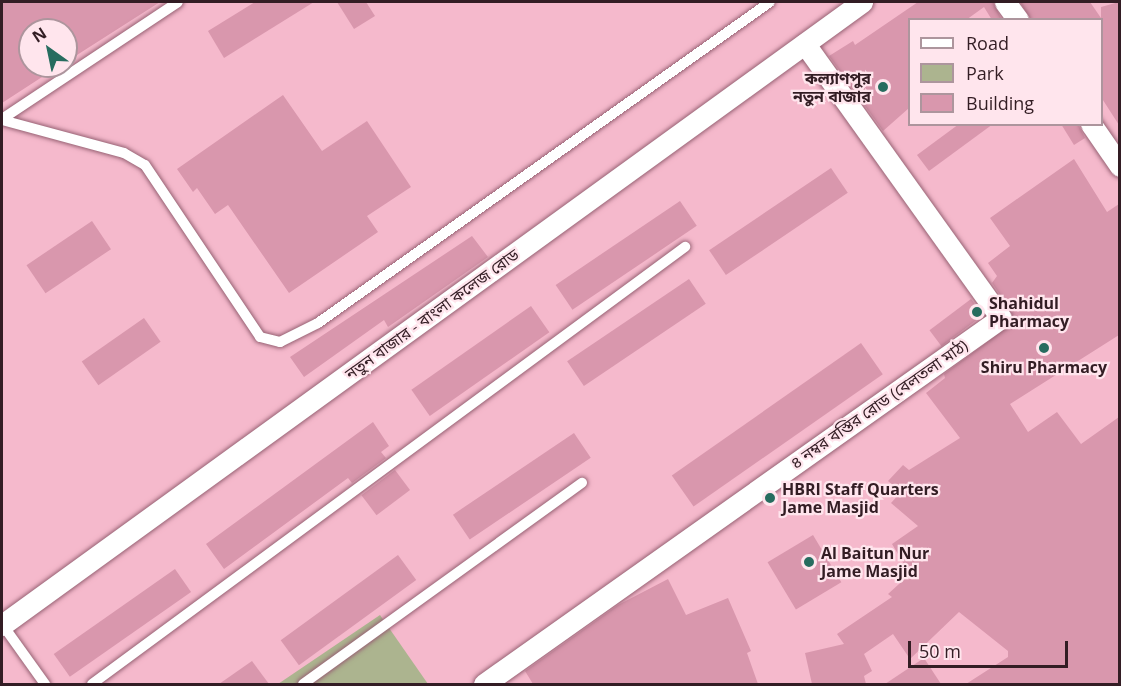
<!DOCTYPE html>
<meta charset="utf-8">
<style>
body{margin:0}
#map{position:relative;width:1121px;height:686px;overflow:hidden;background:#f5b9cc;font-family:"Open Sans","Noto Sans Bengali",sans-serif}
div>[style]{position:absolute}
[style*='--x']{left:calc(var(--x)*1px);top:calc(var(--y)*1px);width:calc(var(--w)*1px);rotate:calc(var(--a)*1deg)}
.green>*{inset:0;background:#acb48f}
.building>*{inset:0;background:#d997ad;transform-origin:0 0}
.roads{filter:drop-shadow(0 0 2px #976274) drop-shadow(0 0 2px #976274)}
.service>*{height:10px;margin:-5px;padding:0 5px;transform-origin:5px;border-radius:5px;background:#fff}
.minor>*{height:21px;margin:-10.5px;padding:0 10.5px;transform-origin:10.5px;border-radius:10.5px;background:#fff}
.dots>*{width:16px;height:16px;translate:-50% -50%;box-sizing:border-box;border:3px solid #ffe5ed;border-radius:50%}
span{translate:-50% -50%;white-space:nowrap;text-align:center;line-height:1.15;-webkit-text-stroke:4.5px #ffe5ed;paint-order:stroke}
.poi-label{font-size:16px;color:#331d24;font-weight:700}
.right{translate:-100% -50%;text-align:right}
.left{translate:0 -50%;text-align:left}
.street-label{font-size:16px;color:#331d24}
.frame{position:absolute;inset:0;border:3px solid #331d24;pointer-events:none}
.legend{position:absolute;left:908px;top:18px;width:195px;height:108px;box-sizing:border-box;background:#ffe5ed;border:2px solid #ad959d;margin:0;padding:8px 10px;list-style:none;font-size:18px;color:#331d24}
.legend li{display:flex;align-items:center;gap:12px;height:30px}
.legend b{width:30px;border:2px solid #ad959d}
.north{position:absolute;left:18px;top:18px;width:60px;height:60px;box-sizing:border-box;background:#ffe5ed;border:2px solid #ad959d;border-radius:50%;rotate:327deg;font-size:16px;font-weight:700;line-height:24px;text-align:center;color:#331d24}
.north::after{content:'';display:block;margin:auto;width:21px;height:27px;background:#276c5f;clip-path:polygon(50% 0,100% 100%,50% 72%,0 100%)}
.scale{position:absolute;left:908px;top:641px;width:160px;height:27px;box-sizing:border-box;border:3px solid #331d24;border-top:0;padding-left:8px;font-size:18px;line-height:21px;white-space:nowrap;color:#331d24;-webkit-text-stroke:4px #ffe5ed;paint-order:stroke}
</style>
<div id="map">
<div class="green">
<div style="clip-path:polygon(380px 615px,428px 684px,278px 684px)"></div>
</div>
<div class="building">
<div style="clip-path:polygon(2px 2px,160px 2px,66px 62px,66px 30px,30px 30px,30px 66px,59px 66px,2px 103px)"></div>
<div style="clip-path:polygon(255px 2px,314px 2px,224px 58px,208px 31px)"></div>
<div style="clip-path:polygon(337px 2px,366px 2px,375px 16px,354px 29px)"></div>
<div style="clip-path:polygon(918px 2px,993px 2px,1002px 20px,992px 20px,984px 7px,966px 20px,909px 20px,909px 108px,883px 131px,829px 56px,853px 41px,855px 45px)"></div>
<div style="clip-path:polygon(1020px 2px,1090px 2px,1101px 18px,1101px 7px,1119px 2px,1119px 125px,1101px 97px,1101px 20px,1031px 20px)"></div>
<div style="clip-path:polygon(283px 95px,322px 151px,367px 121px,411px 187px,367px 216px,378px 232px,289px 293px,228px 205px,215px 214px,197px 188px,193px 192px,177px 169px)"></div>
<div style="clip-path:polygon(959px 124px,993px 124px,929px 171px,917px 155px)"></div>
<div style="clip-path:polygon(1061px 124px,1078px 124px,1085px 138px,1074px 145px)"></div>
<div style="clip-path:polygon(1074px 159px,1107px 212px,1119px 204px,1119px 335px,1010px 404px,1028px 432px,1057px 412px,1081px 444px,1119px 417px,1119px 684px,966px 684px,1008px 657px,1008px 651px,959px 612px,910px 659px,893px 634px,864px 654px,872px 671px,864px 676px,866px 684px,812px 684px,805px 653px,844px 644px,837px 634px,892px 597px,888px 594px,910px 574px,892px 544px,918px 526px,891px 503px,901px 492px,888px 481px,903px 465px,909px 470px,960px 438px,926px 393px,945px 378px,944px 374px,1013px 323px,1011px 311px,992px 283px,997px 276px,988px 263px,1010px 246px,990px 218px)"></div>
<div style="left:831px;top:168px;width:30px;height:147px;rotate:56deg"></div>
<div style="left:680px;top:201px;width:30px;height:150px;rotate:56deg"></div>
<div style="left:92px;top:221px;width:34px;height:79px;rotate:56deg"></div>
<div style="clip-path:polygon(472px 236px,488px 257px,388px 327px,384px 320px,304px 377px,290px 357px)"></div>
<div style="left:689px;top:279px;width:30px;height:147px;rotate:56deg"></div>
<div style="left:971px;top:299px;width:20px;height:52px;rotate:53deg"></div>
<div style="left:531px;top:306px;width:32px;height:146px;rotate:55deg"></div>
<div style="left:144px;top:318px;width:29px;height:76px;rotate:55deg"></div>
<div style="left:861px;top:343px;width:38px;height:231px;rotate:55deg"></div>
<div style="clip-path:polygon(373px 422px,389px 446px,381px 452px,386px 458px,352px 483px,348px 478px,224px 569px,206px 544px)"></div>
<div style="left:574px;top:433px;width:30px;height:146px;rotate:56deg"></div>
<div style="left:395px;top:470px;width:25px;height:42px;rotate:53deg"></div>
<div style="left:813px;top:535px;width:55px;height:53px;rotate:59deg"></div>
<div style="left:398px;top:555px;width:31px;height:145px;rotate:54deg"></div>
<div style="left:175px;top:569px;width:28px;height:148px;rotate:55deg"></div>
<div style="clip-path:polygon(668px 579px,686px 615px,728px 598px,751px 651px,747px 653px,758px 684px,533px 684px,525px 671px,618px 605px)"></div>
<div style="clip-path:polygon(924px 658px,941px 684px,885px 684px)"></div>
<div style="clip-path:polygon(252px 661px,269px 684px,219px 684px)"></div>
</div>
<div class="roads">
<div class="service">
<div style="--x:2;--y:119;--w:211;--a:-33.6"></div>
<div style="--x:2;--y:120;--w:126;--a:15.1"></div>
<div style="--x:124;--y:153;--w:24;--a:30"></div>
<div style="--x:145;--y:165;--w:207;--a:56.2"></div>
<div style="--x:260;--y:337;--w:21;--a:14"></div>
<div style="--x:280;--y:342;--w:42;--a:-26.6"></div>
<div style="--x:318;--y:323;--w:554;--a:-35.38"></div>
<div style="--x:2;--y:624;--w:74;--a:54.4"></div>
<div style="--x:92;--y:684;--w:737;--a:-36.39"></div>
<div style="--x:303;--y:684;--w:344;--a:-35.8"></div>
</div>
<div class="minor">
<div style="--x:1005;--y:2;--w:22;--a:54"></div>
<div style="--x:1091;--y:124;--w:51;--a:55.4"></div>
<div style="--x:2;--y:625;--w:1062;--a:-35.92"></div>
<div style="--x:484;--y:684;--w:633;--a:-35.3"></div>
<div style="--x:1001;--y:318;--w:337;--a:-125.6"></div>
</div>
</div>
<div class="dots">
<div style="left:883px;top:87px;background:#276c5f"></div>
<div style="left:977px;top:312px;background:#276c5f"></div>
<div style="left:1044px;top:348px;background:#276c5f"></div>
<div style="left:770px;top:498px;background:#276c5f"></div>
<div style="left:809px;top:562px;background:#276c5f"></div>
</div>
<div class="poi-label">
<span class="right" style="left:871px;top:87px">কল্যাণপুর<br>নতুন বাজার</span>
<span class="left" style="left:989px;top:312px">Shahidul<br>Pharmacy</span>
<span style="left:1044px;top:367px">Shiru Pharmacy</span>
<span class="left" style="left:782px;top:498px">HBRI Staff Quarters<br>Jame Masjid</span>
<span class="left" style="left:821px;top:562px">Al Baitun Nur<br>Jame Masjid</span>
</div>
<div class="street-label">
<span style="left:432px;top:314px;rotate:-36deg">নতুন বাজার - বাংলা কলেজ রোড</span>
<span style="left:879px;top:404px;rotate:-35deg">৪ নম্বর বস্তির রোড (বেলতলা মাঠ)</span>
</div>
<div class="frame"></div>
<ul class="legend">
<li><b style="height:8px;background:#fff"></b>Road</li>
<li><b style="height:16px;background:#acb48f"></b>Park</li>
<li><b style="height:16px;background:#d997ad"></b>Building</li>
</ul>
<div class="north">N</div>
<div class="scale">50 m</div>
</div>
